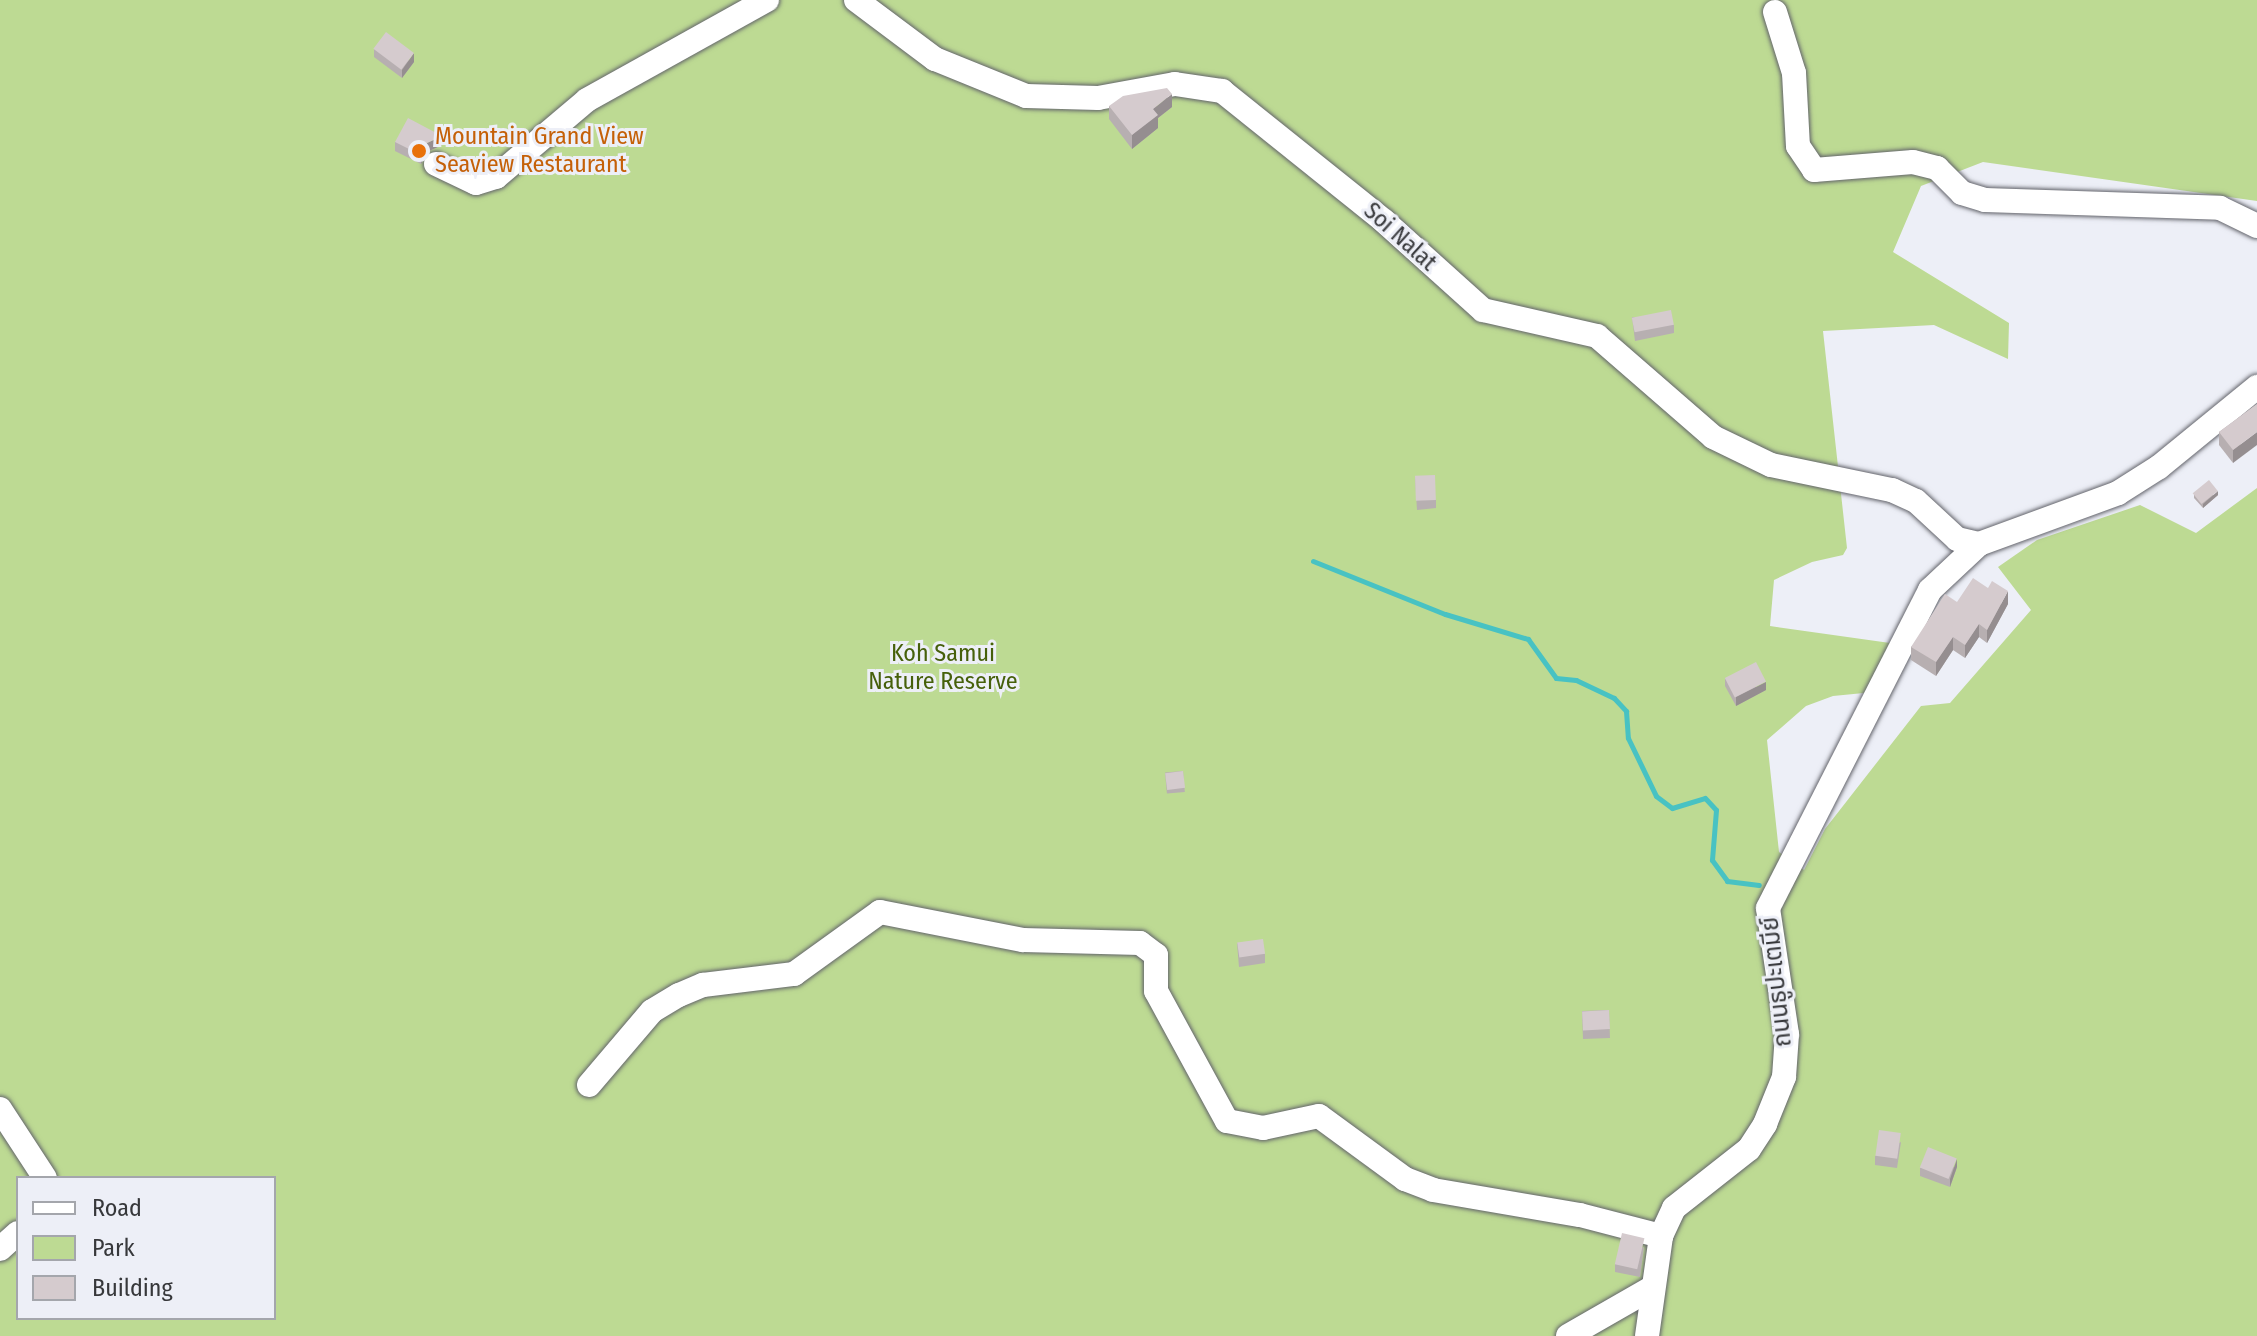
<!DOCTYPE html>
<meta charset="utf-8">
<style>
body{margin:0}
#map{position:relative;width:2257px;height:1336px;overflow:hidden;background:#edeff7;font-family:"Fira Sans Condensed","Noto Sans Thai",sans-serif}
div>[style]{position:absolute}
[style*='--x']{left:calc(var(--x)*1px);top:calc(var(--y)*1px);width:calc(var(--w)*1px);rotate:calc(var(--a)*1deg)}
.green>*{inset:0;background:#bdda93}
.stream>*{height:5px;margin:-2.5px;padding:0 2.5px;transform-origin:2.5px;border-radius:2.5px;background:#48c2c3}
.roads{filter:drop-shadow(0 0 2px #63646b) drop-shadow(0 0 2px #63646b)}
.minor>*{height:24px;margin:-12px;padding:0 12px;transform-origin:12px;border-radius:12px;background:#fff}
.wall>*{inset:0;background:#b7afb1;transform-origin:0 0}
.shaded-wall>*{inset:0;background:#958e90}
.building>*{inset:0;background:#d5cbce;transform-origin:0 0}
.dots>*{width:22px;height:22px;translate:-50% -50%;box-sizing:border-box;border:4px solid #edeff7;border-radius:50%}
span{translate:-50% -50%;white-space:nowrap;text-align:center;line-height:1.15;-webkit-text-stroke:6px #edeff7;paint-order:stroke}
.food-label{font-size:24px;color:#c56008}
.left{translate:0 -50%;text-align:left}
.street-label{font-size:24px;color:#37383b}
.park-label{font-size:24px;color:#46600b}
.legend{position:absolute;left:16px;top:1176px;width:260px;height:144px;box-sizing:border-box;background:#edeff7;border:2px solid #a4a6ac;margin:0;padding:10px 14px;list-style:none;font-size:24px;color:#37383b}
.legend li{display:flex;align-items:center;gap:16px;height:40px}
.legend b{width:40px;border:2px solid #a4a6ac}
</style>
<div id="map">
<div class="green">
<div style="clip-path:polygon(evenodd,0 0,2257px 0,2257px 201px,1983px 162px,1921px 186px,1893px 252px,2009px 323px,2008px 359px,1934px 325px,1823px 331px,1847px 548px,1843px 555px,1812px 562px,1774px 580px,1770px 626px,1890px 643px,1874px 692px,1833px 696px,1806px 706px,1767px 740px,1779px 852px,1804px 870px,1825px 829px,1921px 706px,1950px 703px,2031px 610px,1998px 567px,2037px 540px,2140px 505px,2196px 533px,2257px 488px,2257px 1336px,0 1336px,0 0,18px 1178px,274px 1178px,274px 1318px,18px 1318px,18px 1178px)"></div>
</div>
<div class="stream">
<div style="--x:1313;--y:561;--w:142;--a:21.9"></div>
<div style="--x:1445;--y:614;--w:87;--a:16.8"></div>
<div style="--x:1528;--y:639;--w:48;--a:54.3"></div>
<div style="--x:1556;--y:678;--w:20;--a:6"></div>
<div style="--x:1576;--y:680;--w:42;--a:25.3"></div>
<div style="--x:1614;--y:698;--w:18;--a:47"></div>
<div style="--x:1626;--y:711;--w:27;--a:86"></div>
<div style="--x:1628;--y:738;--w:64;--a:64.2"></div>
<div style="--x:1656;--y:796;--w:20;--a:37"></div>
<div style="--x:1672;--y:808;--w:34;--a:-17"></div>
<div style="--x:1705;--y:798;--w:16;--a:47"></div>
<div style="--x:1716;--y:810;--w:50;--a:94.6"></div>
<div style="--x:1712;--y:860;--w:26;--a:54"></div>
<div style="--x:1727;--y:881;--w:32;--a:7"></div>
</div>
<div class="roads">
<div class="minor">
<div style="--x:856;--y:0;--w:99;--a:36.8"></div>
<div style="--x:935;--y:59;--w:98;--a:22.1"></div>
<div style="--x:1026;--y:96;--w:72;--a:1.6"></div>
<div style="--x:1098;--y:98;--w:78;--a:-10.3"></div>
<div style="--x:1175;--y:84;--w:48;--a:8.5"></div>
<div style="--x:1222;--y:91;--w:208;--a:38.7"></div>
<div style="--x:1384;--y:221;--w:133;--a:42"></div>
<div style="--x:1483;--y:310;--w:117;--a:12.8"></div>
<div style="--x:1597;--y:336;--w:154;--a:41"></div>
<div style="--x:1713;--y:437;--w:64;--a:25.8"></div>
<div style="--x:1771;--y:465;--w:124;--a:11.7"></div>
<div style="--x:1892;--y:490;--w:26;--a:25"></div>
<div style="--x:1916;--y:501;--w:56;--a:42.8"></div>
<div style="--x:1957;--y:539;--w:23;--a:13"></div>
<div style="--x:1775;--y:12;--w:64;--a:72.7"></div>
<div style="--x:1794;--y:73;--w:73;--a:86.9"></div>
<div style="--x:1798;--y:146;--w:29;--a:56"></div>
<div style="--x:1814;--y:170;--w:99;--a:-4.6"></div>
<div style="--x:1913;--y:162;--w:25;--a:14"></div>
<div style="--x:1937;--y:168;--w:35;--a:45"></div>
<div style="--x:1962;--y:193;--w:24;--a:17"></div>
<div style="--x:1985;--y:200;--w:235;--a:1.9"></div>
<div style="--x:2220;--y:208;--w:41;--a:25.9"></div>
<div style="--x:436;--y:164;--w:44;--a:25.4"></div>
<div style="--x:476;--y:183;--w:21;--a:-17"></div>
<div style="--x:496;--y:177;--w:119;--a:-40.2"></div>
<div style="--x:587;--y:100;--w:206;--a:-29.1"></div>
<div style="--x:589;--y:1085;--w:97;--a:-49.6"></div>
<div style="--x:652;--y:1011;--w:31;--a:-31"></div>
<div style="--x:679;--y:995;--w:26;--a:-23"></div>
<div style="--x:703;--y:985;--w:92;--a:-6.9"></div>
<div style="--x:794;--y:974;--w:106;--a:-35.8"></div>
<div style="--x:880;--y:912;--w:146;--a:11.1"></div>
<div style="--x:1023;--y:940;--w:117;--a:1.5"></div>
<div style="--x:1140;--y:943;--w:20;--a:37"></div>
<div style="--x:1156;--y:955;--w:36;--a:90"></div>
<div style="--x:1156;--y:991;--w:148;--a:61.4"></div>
<div style="--x:1227;--y:1121;--w:37;--a:11"></div>
<div style="--x:1263;--y:1128;--w:57;--a:-12.1"></div>
<div style="--x:1319;--y:1116;--w:107;--a:36.2"></div>
<div style="--x:1405;--y:1179;--w:30;--a:21"></div>
<div style="--x:1433;--y:1190;--w:149;--a:9.7"></div>
<div style="--x:1580;--y:1215;--w:84;--a:14.5"></div>
<div style="--x:0;--y:1109;--w:82;--a:56.9"></div>
<div style="--x:0;--y:1249;--w:24;--a:-42"></div>
<div style="--x:1568;--y:1336;--w:95;--a:-29.8"></div>
<div style="--x:1647;--y:1336;--w:101;--a:-82"></div>
<div style="--x:1661;--y:1236;--w:31;--a:-65"></div>
<div style="--x:1674;--y:1208;--w:95;--a:-38.2"></div>
<div style="--x:1749;--y:1149;--w:30;--a:-57"></div>
<div style="--x:1765;--y:1124;--w:51;--a:-68"></div>
<div style="--x:1784;--y:1077;--w:43;--a:-86"></div>
<div style="--x:1787;--y:1034;--w:127;--a:-98.6"></div>
<div style="--x:1768;--y:908;--w:357;--a:-63"></div>
<div style="--x:1930;--y:590;--w:67;--a:-43.2"></div>
<div style="--x:1979;--y:544;--w:148;--a:-20.1"></div>
<div style="--x:2118;--y:493;--w:49;--a:-32.4"></div>
<div style="--x:2159;--y:467;--w:127;--a:-39.2"></div>
</div>
</div>
<div class="wall">
<div style="clip-path:polygon(374px 49px,414px 62px,402px 78px,374px 57px)"></div>
<div style="clip-path:polygon(1109px 106px,1172px 107px,1158px 118px,1158px 128px,1132px 149px,1109px 119px)"></div>
<div style="clip-path:polygon(395px 142px,442px 145px,427px 152px,421px 164px,395px 151px)"></div>
<div style="clip-path:polygon(1632px 317px,1674px 325px,1674px 333px,1635px 341px)"></div>
<div style="clip-path:polygon(2257px 404px,2233px 463px,2219px 445px,2219px 432px)"></div>
<div style="clip-path:polygon(1415px 476px,1436px 500px,1436px 508px,1417px 510px)"></div>
<div style="clip-path:polygon(2194px 494px,2218px 495px,2203px 508px,2194px 498px)"></div>
<div style="clip-path:polygon(1957px 602px,2008px 604px,1987px 643px,1979px 637px,1965px 658px,1953px 650px,1936px 676px,1911px 660px,1911px 647px)"></div>
<div style="clip-path:polygon(1725px 678px,1766px 690px,1736px 706px,1725px 686px)"></div>
<div style="left:1183px;top:771px;width:21px;height:18px;rotate:85deg"></div>
<div style="clip-path:polygon(1237px 943px,1265px 954px,1265px 963px,1239px 967px)"></div>
<div style="left:1609px;top:1010px;width:28px;height:27px;rotate:88deg"></div>
<div style="clip-path:polygon(1901px 1142px,1897px 1168px,1875px 1165px,1875px 1156px)"></div>
<div style="clip-path:polygon(1957px 1167px,1950px 1187px,1920px 1176px,1920px 1168px)"></div>
<div style="clip-path:polygon(1644px 1247px,1640px 1277px,1615px 1272px,1615px 1264px)"></div>
</div>
<div class="shaded-wall">
<div style="clip-path:polygon(414px 53px,414px 62px,402px 78px,402px 70px)"></div>
<div style="clip-path:polygon(1172px 94px,1172px 107px,1158px 118px,1158px 128px,1132px 149px,1132px 135px,1153px 109px)"></div>
<div style="clip-path:polygon(442px 136px,442px 145px,427px 152px,421px 164px,421px 155px,427px 143px)"></div>
<div style="clip-path:polygon(2257px 432px,2257px 445px,2233px 463px,2233px 450px)"></div>
<div style="clip-path:polygon(2218px 491px,2218px 495px,2203px 508px,2203px 504px)"></div>
<div style="clip-path:polygon(2008px 591px,2008px 604px,1987px 643px,1987px 630px)"></div>
<div style="clip-path:polygon(1979px 624px,1979px 637px,1965px 658px,1965px 645px)"></div>
<div style="clip-path:polygon(1953px 637px,1953px 650px,1936px 676px,1936px 662px)"></div>
<div style="clip-path:polygon(1766px 682px,1766px 690px,1736px 706px,1736px 697px)"></div>
<div style="clip-path:polygon(1957px 1159px,1957px 1167px,1950px 1187px,1950px 1179px)"></div>
</div>
<div class="building">
<div style="left:386px;top:32px;width:35px;height:21px;rotate:37deg"></div>
<div style="clip-path:polygon(1167px 88px,1172px 94px,1153px 109px,1158px 115px,1132px 135px,1109px 106px,1123px 96px)"></div>
<div style="clip-path:polygon(408px 118px,442px 136px,427px 143px,421px 155px,395px 142px)"></div>
<div style="left:1671px;top:310px;width:15px;height:40px;rotate:79deg"></div>
<div style="clip-path:polygon(2257px 404px,2257px 432px,2233px 450px,2219px 432px)"></div>
<div style="left:1435px;top:475px;width:25px;height:20px;rotate:88deg"></div>
<div style="left:2209px;top:480px;width:14px;height:21px;rotate:51deg"></div>
<div style="clip-path:polygon(1973px 578px,1988px 588px,1992px 581px,2008px 591px,1987px 630px,1979px 624px,1965px 645px,1953px 637px,1936px 662px,1911px 647px,1945px 594px,1957px 602px)"></div>
<div style="left:1756px;top:662px;width:22px;height:35px;rotate:63deg"></div>
<div style="left:1183px;top:771px;width:17px;height:18px;rotate:83deg"></div>
<div style="left:1263px;top:939px;width:15px;height:26px;rotate:82deg"></div>
<div style="left:1609px;top:1010px;width:19px;height:27px;rotate:87deg"></div>
<div style="left:1879px;top:1130px;width:22px;height:26px;rotate:8deg"></div>
<div style="left:1928px;top:1147px;width:31px;height:22px;rotate:22deg"></div>
<div style="left:1622px;top:1233px;width:23px;height:32px;rotate:13deg"></div>
</div>
<div class="dots">
<div style="left:419px;top:151px;background:#e8710a"></div>
</div>
<div class="food-label">
<span class="left" style="left:435px;top:151px">Mountain Grand View<br>Seaview Restaurant</span>
</div>
<div class="street-label">
<span style="left:1400px;top:237px;rotate:42deg">Soi Nalat</span>
<span style="left:1777px;top:982px;rotate:-96deg">ถนนธูปะเตมีย์</span>
</div>
<div class="park-label">
<span style="left:943px;top:668px">Koh Samui<br>Nature Reserve</span>
</div>
<ul class="legend">
<li><b style="height:10px;background:#fff"></b>Road</li>
<li><b style="height:22px;background:#bdda93"></b>Park</li>
<li><b style="height:22px;background:#d5cbce"></b>Building</li>
</ul>
</div>
